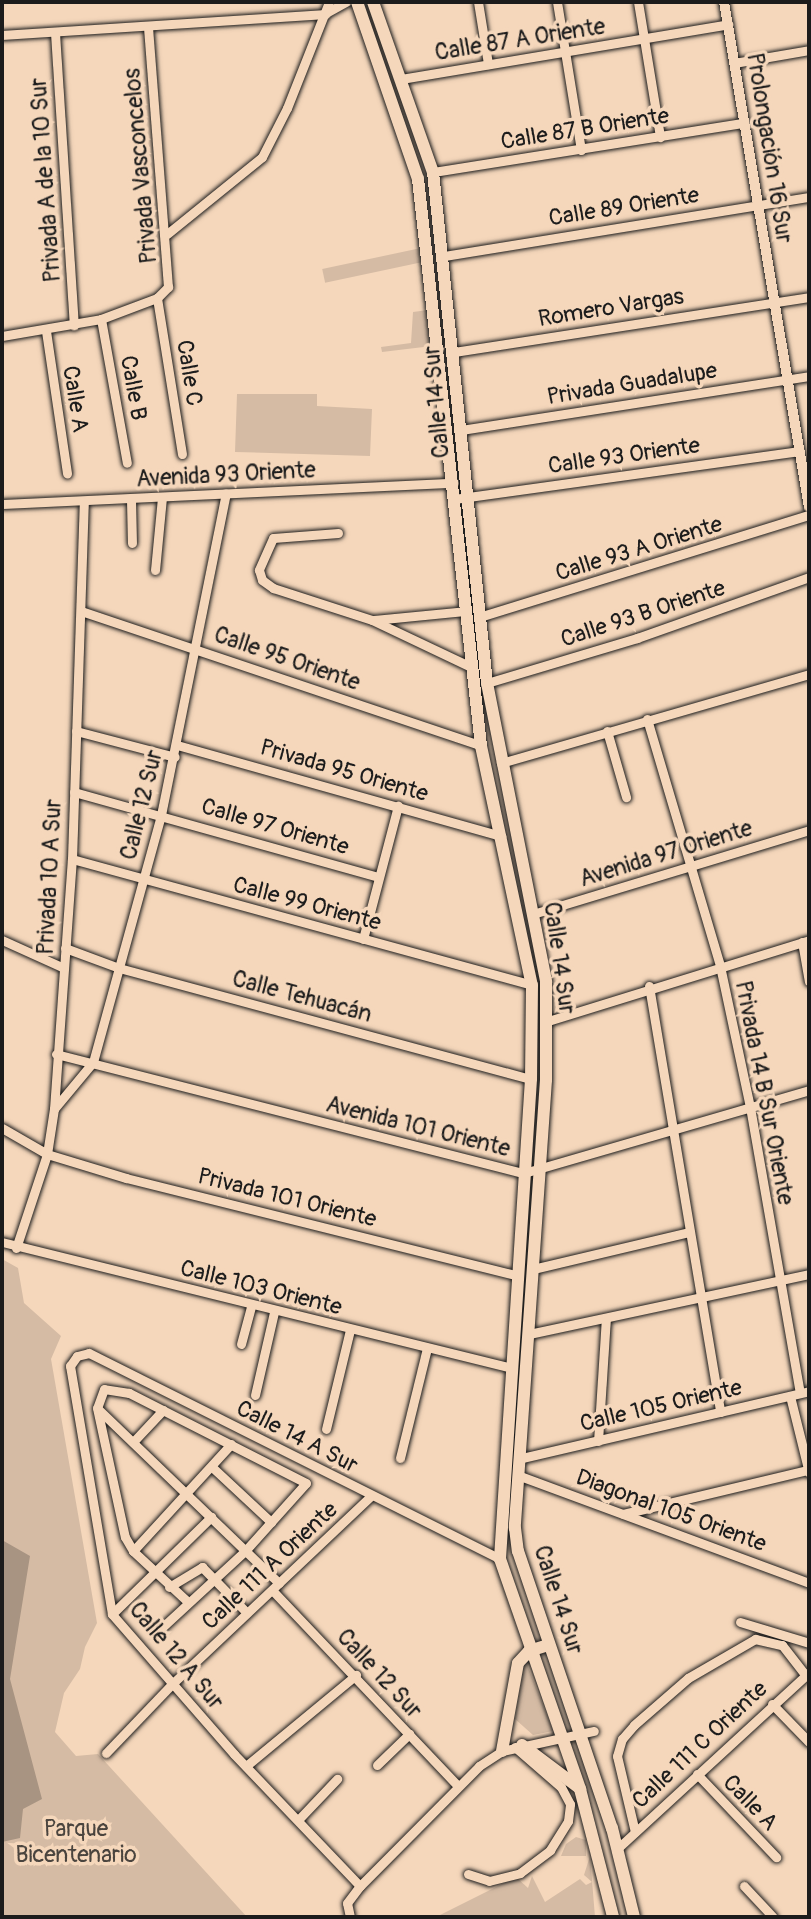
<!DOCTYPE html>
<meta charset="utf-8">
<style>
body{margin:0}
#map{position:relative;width:811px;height:1919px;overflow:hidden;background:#f5d7bb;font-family:Pangolin,sans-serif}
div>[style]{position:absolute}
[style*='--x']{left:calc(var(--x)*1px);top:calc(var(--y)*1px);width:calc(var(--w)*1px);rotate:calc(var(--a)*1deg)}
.green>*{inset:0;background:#d5bba4;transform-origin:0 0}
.water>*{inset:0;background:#a89482}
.roads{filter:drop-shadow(0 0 2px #1c1c1c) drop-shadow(0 0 2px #1c1c1c)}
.minor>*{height:9px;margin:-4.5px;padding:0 4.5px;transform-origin:4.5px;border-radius:4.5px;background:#f5d7bb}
.tertiary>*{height:10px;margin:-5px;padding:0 5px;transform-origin:5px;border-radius:5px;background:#f5d7bb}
.secondary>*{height:12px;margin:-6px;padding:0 6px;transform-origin:6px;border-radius:6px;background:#f5d7bb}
span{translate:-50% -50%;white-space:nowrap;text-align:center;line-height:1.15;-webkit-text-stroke:7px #f5d7bb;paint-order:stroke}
.street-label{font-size:23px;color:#1c1c1c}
.park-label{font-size:23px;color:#4a443e}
.frame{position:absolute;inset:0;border:4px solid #1c1c1c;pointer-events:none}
</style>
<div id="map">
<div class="green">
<div style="left:421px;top:248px;width:14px;height:101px;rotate:78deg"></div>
<div style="clip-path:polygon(428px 310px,432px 346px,382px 352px,381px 347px,411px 343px,413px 312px)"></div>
<div style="clip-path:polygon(237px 394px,317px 394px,317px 406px,372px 409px,370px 456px,235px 452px)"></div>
<div style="clip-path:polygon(2px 1259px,18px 1268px,24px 1303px,61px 1336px,51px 1359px,97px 1623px,85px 1647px,80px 1669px,64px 1693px,55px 1732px,76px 1756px,98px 1754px,247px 1917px,2px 1917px)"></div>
<div style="clip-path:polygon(525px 1659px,553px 1731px,533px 1735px,515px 1719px)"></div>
<div style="clip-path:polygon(576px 1837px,586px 1840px,586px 1856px,561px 1856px,566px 1844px)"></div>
<div style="clip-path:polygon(590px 1856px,595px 1917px,436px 1917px,516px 1877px,528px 1888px,532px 1876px,545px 1902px,580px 1879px,586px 1885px,592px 1882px,584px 1875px)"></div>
</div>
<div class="water">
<div style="clip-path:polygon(2px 1540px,30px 1556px,10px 1679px,42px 1799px,23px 1809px,20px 1838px,2px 1842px)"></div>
</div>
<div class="roads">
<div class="minor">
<div style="--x:478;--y:2;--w:63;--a:80.8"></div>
<div style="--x:557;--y:2;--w:150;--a:80.8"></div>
<div style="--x:638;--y:2;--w:137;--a:80.7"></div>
<div style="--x:326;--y:13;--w:23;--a:-29"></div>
<div style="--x:55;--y:33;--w:293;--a:86.3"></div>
<div style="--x:2;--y:35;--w:324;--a:-3.7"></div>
<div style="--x:734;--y:63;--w:76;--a:-9.8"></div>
<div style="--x:401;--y:79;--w:332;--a:-9.5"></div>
<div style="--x:433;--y:172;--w:315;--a:-9"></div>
<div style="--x:167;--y:234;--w:122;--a:-39"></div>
<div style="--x:262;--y:157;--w:55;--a:-63"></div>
<div style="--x:287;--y:108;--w:114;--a:-68.4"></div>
<div style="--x:444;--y:256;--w:370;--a:-9.2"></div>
<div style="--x:157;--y:298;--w:158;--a:80.9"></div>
<div style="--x:101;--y:319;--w:146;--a:79.8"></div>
<div style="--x:46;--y:331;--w:144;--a:81.6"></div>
<div style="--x:2;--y:336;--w:100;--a:-9.7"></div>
<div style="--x:101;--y:319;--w:60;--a:-20.6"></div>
<div style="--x:157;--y:298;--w:16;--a:-45"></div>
<div style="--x:168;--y:287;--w:261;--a:-94.4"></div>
<div style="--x:454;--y:352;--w:359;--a:-8.8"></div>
<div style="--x:461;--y:430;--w:352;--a:-8.8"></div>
<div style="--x:454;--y:499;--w:349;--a:-7.9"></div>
<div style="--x:131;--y:500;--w:43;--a:88.7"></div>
<div style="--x:2;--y:504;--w:452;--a:-2.7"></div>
<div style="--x:338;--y:533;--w:65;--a:175.6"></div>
<div style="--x:273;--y:538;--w:35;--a:114"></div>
<div style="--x:259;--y:570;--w:10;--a:73"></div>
<div style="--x:262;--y:580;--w:14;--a:36"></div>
<div style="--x:273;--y:588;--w:104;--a:17.9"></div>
<div style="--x:372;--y:620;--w:110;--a:25.4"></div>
<div style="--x:155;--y:570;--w:73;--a:-84.5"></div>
<div style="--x:81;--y:611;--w:422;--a:18.6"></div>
<div style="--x:479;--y:617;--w:345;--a:-17.2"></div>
<div style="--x:374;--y:620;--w:91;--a:-5.6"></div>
<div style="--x:487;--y:683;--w:157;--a:-16.7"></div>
<div style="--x:637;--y:638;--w:182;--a:-19.5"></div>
<div style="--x:647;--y:719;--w:258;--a:73.5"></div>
<div style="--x:720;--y:966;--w:144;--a:78"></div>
<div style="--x:750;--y:1107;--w:290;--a:80.1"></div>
<div style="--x:76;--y:731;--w:102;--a:14.7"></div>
<div style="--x:607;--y:731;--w:69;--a:73.9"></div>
<div style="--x:177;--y:745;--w:337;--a:15.7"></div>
<div style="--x:501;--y:763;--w:321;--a:-16.1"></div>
<div style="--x:74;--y:792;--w:316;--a:15.6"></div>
<div style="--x:72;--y:859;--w:477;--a:15.3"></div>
<div style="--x:533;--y:914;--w:288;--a:-16.9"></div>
<div style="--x:363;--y:939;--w:138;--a:-75.3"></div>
<div style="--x:2;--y:940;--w:68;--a:24.3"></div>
<div style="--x:802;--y:942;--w:40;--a:80"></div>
<div style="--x:65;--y:948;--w:58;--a:20.3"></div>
<div style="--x:119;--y:968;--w:427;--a:15.1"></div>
<div style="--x:649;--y:986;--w:432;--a:80.5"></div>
<div style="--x:548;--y:1021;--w:273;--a:-17.2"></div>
<div style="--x:56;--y:1054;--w:483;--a:14.3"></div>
<div style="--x:524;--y:1173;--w:297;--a:-16.2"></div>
<div style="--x:54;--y:1109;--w:61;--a:-50.3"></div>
<div style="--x:93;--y:1062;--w:256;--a:-74.6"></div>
<div style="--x:161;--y:815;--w:328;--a:-78.6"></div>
<div style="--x:2;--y:1128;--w:52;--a:30"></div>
<div style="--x:47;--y:1154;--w:83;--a:16.9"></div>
<div style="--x:126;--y:1178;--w:404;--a:14"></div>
<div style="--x:2;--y:1242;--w:525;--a:13.88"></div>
<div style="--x:16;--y:1248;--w:99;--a:-71.7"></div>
<div style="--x:47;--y:1154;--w:46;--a:-81.2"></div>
<div style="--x:54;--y:1109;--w:251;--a:-85.9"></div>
<div style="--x:72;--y:859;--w:357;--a:-88.1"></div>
<div style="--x:533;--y:1269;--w:161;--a:-13.3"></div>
<div style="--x:529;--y:1334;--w:286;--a:-12.1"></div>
<div style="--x:241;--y:1344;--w:39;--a:-75"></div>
<div style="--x:255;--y:1395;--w:85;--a:-77.1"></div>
<div style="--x:790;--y:1396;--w:79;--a:76.1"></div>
<div style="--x:98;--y:1409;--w:251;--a:43.9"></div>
<div style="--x:326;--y:1429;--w:102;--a:-76.4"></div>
<div style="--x:598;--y:1441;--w:123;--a:-86.3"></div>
<div style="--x:133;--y:1442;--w:44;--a:-46.8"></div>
<div style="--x:400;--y:1458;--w:113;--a:-76.2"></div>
<div style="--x:522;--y:1458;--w:295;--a:-13.1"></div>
<div style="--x:212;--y:1467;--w:81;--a:43"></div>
<div style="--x:520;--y:1476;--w:308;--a:20.3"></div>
<div style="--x:623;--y:1514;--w:190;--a:-13.4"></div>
<div style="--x:133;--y:1551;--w:145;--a:-47.5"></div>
<div style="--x:169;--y:1587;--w:39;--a:-31"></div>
<div style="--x:202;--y:1567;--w:64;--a:45.6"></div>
<div style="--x:272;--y:1590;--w:269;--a:46.5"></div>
<div style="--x:112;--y:1614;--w:139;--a:-44.4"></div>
<div style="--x:740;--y:1622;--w:72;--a:16.9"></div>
<div style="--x:156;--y:1633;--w:121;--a:-42.7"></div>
<div style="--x:245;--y:1551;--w:91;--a:-48.1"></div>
<div style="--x:306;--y:1483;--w:199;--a:-153"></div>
<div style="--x:129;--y:1393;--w:25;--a:-171"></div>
<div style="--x:104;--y:1389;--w:20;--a:110"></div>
<div style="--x:97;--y:1408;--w:132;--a:77.8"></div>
<div style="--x:125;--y:1537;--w:16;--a:60"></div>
<div style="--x:133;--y:1551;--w:75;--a:42.8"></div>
<div style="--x:772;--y:1704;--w:53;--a:45.8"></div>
<div style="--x:106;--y:1753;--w:95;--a:-46.3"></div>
<div style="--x:172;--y:1684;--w:274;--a:-43.4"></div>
<div style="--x:377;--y:1765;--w:45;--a:-44.1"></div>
<div style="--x:246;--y:1766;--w:143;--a:-39.6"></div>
<div style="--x:697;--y:1774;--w:115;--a:46.4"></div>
<div style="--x:298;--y:1820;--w:57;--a:-46.4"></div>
<div style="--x:635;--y:1832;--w:78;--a:-103.3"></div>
<div style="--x:617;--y:1756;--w:18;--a:-74"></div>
<div style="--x:622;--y:1739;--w:18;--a:-49"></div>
<div style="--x:634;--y:1725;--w:72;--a:-41"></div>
<div style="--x:688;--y:1678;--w:78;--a:-30.2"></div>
<div style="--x:755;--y:1639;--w:28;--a:13"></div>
<div style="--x:782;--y:1645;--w:37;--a:52"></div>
<div style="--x:618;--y:1848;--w:258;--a:-42.6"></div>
<div style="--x:468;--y:1874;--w:22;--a:18"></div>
<div style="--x:489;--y:1881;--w:32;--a:-14"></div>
<div style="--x:520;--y:1873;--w:38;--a:-37"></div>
<div style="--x:550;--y:1850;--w:34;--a:-58"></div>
<div style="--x:568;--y:1821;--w:17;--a:-83"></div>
<div style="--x:570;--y:1804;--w:19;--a:-118"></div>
<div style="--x:561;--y:1787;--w:61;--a:-139"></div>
<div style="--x:360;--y:1886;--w:182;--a:-133.7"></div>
<div style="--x:234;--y:1754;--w:186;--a:-131.1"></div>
<div style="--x:112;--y:1614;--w:252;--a:-99.6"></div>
<div style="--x:70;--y:1366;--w:12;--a:-55"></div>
<div style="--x:77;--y:1356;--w:12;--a:-14"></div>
<div style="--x:89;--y:1353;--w:460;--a:26.6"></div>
<div style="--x:744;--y:1886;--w:42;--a:46.9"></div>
<div style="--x:350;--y:1917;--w:14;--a:-102"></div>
<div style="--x:347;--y:1903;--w:21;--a:-53"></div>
<div style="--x:360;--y:1886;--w:169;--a:-45.2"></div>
<div style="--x:479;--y:1766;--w:27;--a:-33"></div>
<div style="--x:502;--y:1751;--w:94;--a:-12.3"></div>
</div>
<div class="tertiary">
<div style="--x:724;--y:2;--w:512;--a:80.45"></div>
</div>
<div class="secondary">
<div style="--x:357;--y:2;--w:187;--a:71"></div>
<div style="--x:418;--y:179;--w:570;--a:83.66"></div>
<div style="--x:481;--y:746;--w:244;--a:78"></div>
<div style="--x:532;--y:985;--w:94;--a:90.6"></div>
<div style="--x:531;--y:1079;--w:481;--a:93.7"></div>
<div style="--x:500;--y:1559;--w:244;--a:70.8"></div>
<div style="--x:580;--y:1789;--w:132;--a:75.5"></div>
<div style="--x:373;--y:2;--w:180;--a:70.6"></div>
<div style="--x:433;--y:172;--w:514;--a:83.97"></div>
<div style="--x:487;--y:683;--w:305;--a:78.8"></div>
<div style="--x:546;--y:982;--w:98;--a:90"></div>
<div style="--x:546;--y:1080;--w:449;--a:94"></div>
<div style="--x:515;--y:1528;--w:23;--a:83"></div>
<div style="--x:518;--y:1551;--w:293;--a:71.3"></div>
<div style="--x:612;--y:1828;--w:92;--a:76.1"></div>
<div style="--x:522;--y:1745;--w:70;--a:36.9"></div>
<div style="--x:502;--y:1751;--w:89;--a:-79.7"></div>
<div style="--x:518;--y:1663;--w:16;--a:-47"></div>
<div style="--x:529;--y:1651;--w:21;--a:-17"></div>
</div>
</div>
<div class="street-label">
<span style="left:520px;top:40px;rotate:-9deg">Calle 87 A Oriente</span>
<span style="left:585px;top:129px;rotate:-9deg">Calle 87 B Oriente</span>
<span style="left:769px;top:148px;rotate:81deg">Prolongación 16 Sur</span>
<span style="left:141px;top:166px;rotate:-95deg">Privada Vasconcelos</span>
<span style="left:46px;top:180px;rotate:-94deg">Privada A de la 10 Sur</span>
<span style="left:624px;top:207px;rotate:-9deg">Calle 89 Oriente</span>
<span style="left:611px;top:308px;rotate:-9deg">Romero Vargas</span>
<span style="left:189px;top:373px;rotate:81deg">Calle C</span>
<span style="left:632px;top:384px;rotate:-9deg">Privada Guadalupe</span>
<span style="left:133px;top:388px;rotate:80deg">Calle B</span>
<span style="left:75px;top:399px;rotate:81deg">Calle A</span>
<span style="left:437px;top:402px;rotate:-95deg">Calle 14 Sur</span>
<span style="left:624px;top:456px;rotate:-8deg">Calle 93 Oriente</span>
<span style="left:226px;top:475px;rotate:-3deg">Avenida 93 Oriente</span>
<span style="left:639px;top:549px;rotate:-17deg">Calle 93 A Oriente</span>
<span style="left:643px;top:614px;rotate:-18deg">Calle 93 B Oriente</span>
<span style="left:287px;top:659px;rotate:19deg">Calle 95 Oriente</span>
<span style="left:344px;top:771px;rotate:16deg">Privada 95 Oriente</span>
<span style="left:142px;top:805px;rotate:-76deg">Calle 12 Sur</span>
<span style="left:275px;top:827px;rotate:16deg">Calle 97 Oriente</span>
<span style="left:666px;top:854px;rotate:-17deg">Avenida 97 Oriente</span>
<span style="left:50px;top:877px;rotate:-87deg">Privada 10 A Sur</span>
<span style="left:307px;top:904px;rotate:15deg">Calle 99 Oriente</span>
<span style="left:559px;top:958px;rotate:82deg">Calle 14 Sur</span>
<span style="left:302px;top:997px;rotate:15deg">Calle Tehuacán</span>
<span style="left:764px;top:1093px;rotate:79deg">Privada 14 B Sur Oriente</span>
<span style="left:418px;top:1127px;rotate:14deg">Avenida 101 Oriente</span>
<span style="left:287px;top:1198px;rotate:14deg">Privada 101 Oriente</span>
<span style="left:261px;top:1288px;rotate:14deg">Calle 103 Oriente</span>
<span style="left:661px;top:1406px;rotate:-13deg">Calle 105 Oriente</span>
<span style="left:297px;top:1437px;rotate:27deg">Calle 14 A Sur</span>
<span style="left:671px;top:1511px;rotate:20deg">Diagonal 105 Oriente</span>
<span style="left:270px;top:1566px;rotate:-43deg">Calle 111 A Oriente</span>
<span style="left:558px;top:1600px;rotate:72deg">Calle 14 Sur</span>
<span style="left:176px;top:1656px;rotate:50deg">Calle 12 A Sur</span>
<span style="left:379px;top:1674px;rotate:47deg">Calle 12 Sur</span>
<span style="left:700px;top:1745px;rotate:-43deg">Calle 111 C Oriente</span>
<span style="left:750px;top:1803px;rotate:46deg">Calle A</span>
</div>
<div class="park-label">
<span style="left:76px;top:1842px">Parque<br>Bicentenario</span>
</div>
<div class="frame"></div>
</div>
